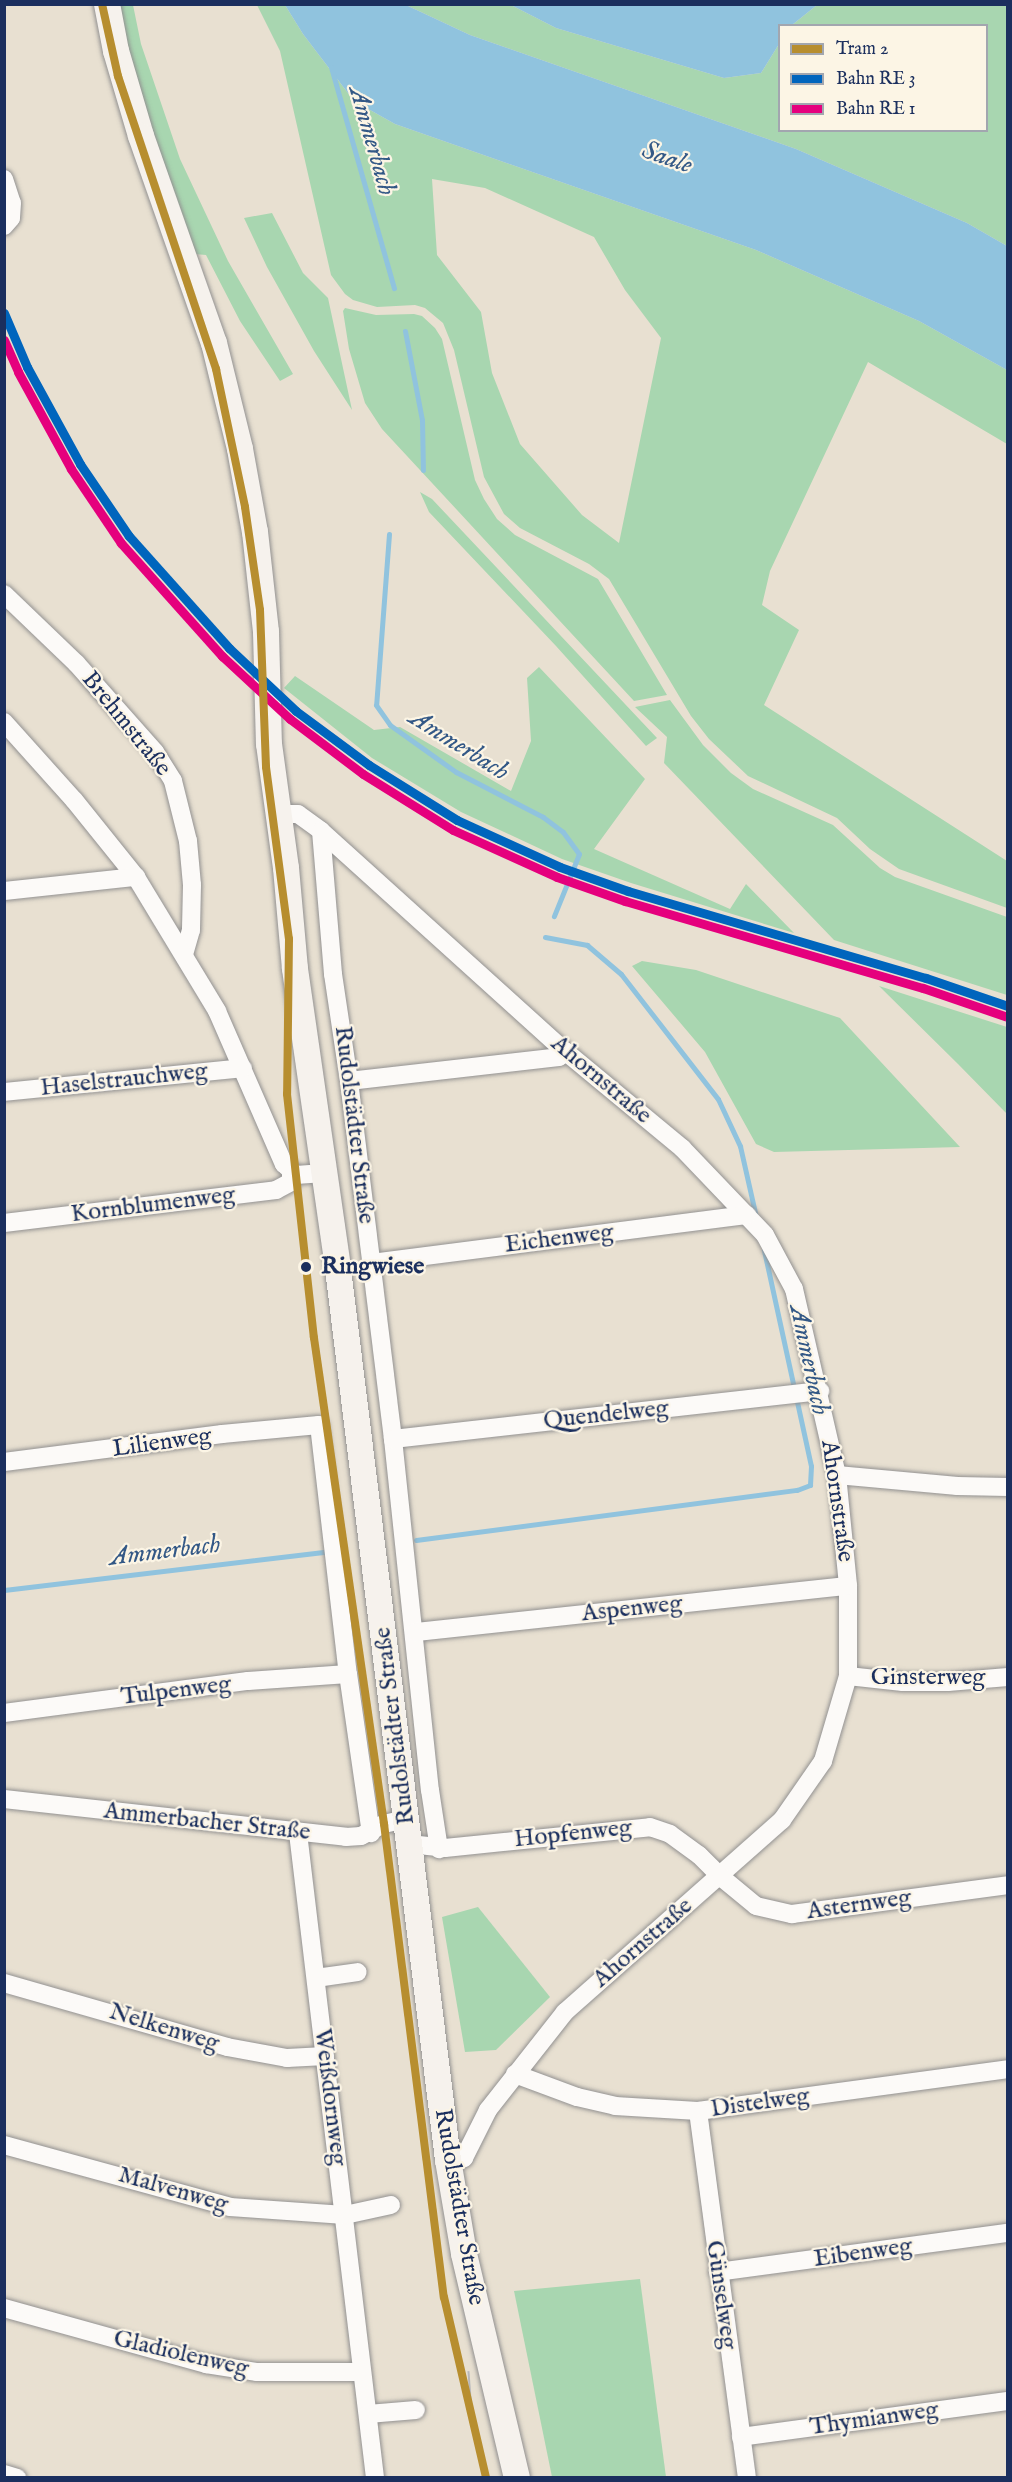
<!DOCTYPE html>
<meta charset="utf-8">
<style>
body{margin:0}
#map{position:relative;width:1012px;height:2482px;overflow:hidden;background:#e8e0d1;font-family:"IM FELL English",serif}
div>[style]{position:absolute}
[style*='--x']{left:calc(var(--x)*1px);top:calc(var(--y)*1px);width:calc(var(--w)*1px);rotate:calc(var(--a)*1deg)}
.green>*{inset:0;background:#a8d6b0}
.water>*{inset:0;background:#90c3de}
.stream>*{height:5px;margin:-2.5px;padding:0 2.5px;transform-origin:2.5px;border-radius:2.5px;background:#90c3de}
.roads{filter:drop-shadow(0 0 2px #929191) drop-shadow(0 0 2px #929191)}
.street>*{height:18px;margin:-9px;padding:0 9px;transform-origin:9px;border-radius:9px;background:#fcfaf8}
.secondary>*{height:26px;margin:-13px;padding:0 13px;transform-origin:13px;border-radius:13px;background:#f6f2ed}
.tram>*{height:1.5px;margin:-0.75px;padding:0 0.75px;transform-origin:0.75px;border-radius:0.75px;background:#b6b7ba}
.rail-1>*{height:9px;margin:-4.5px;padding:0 4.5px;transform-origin:4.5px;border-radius:4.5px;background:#0065bd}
.rail-2>*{height:9px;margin:-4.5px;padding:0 4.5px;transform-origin:4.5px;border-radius:4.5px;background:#e5007d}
.tram-1>*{height:8px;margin:-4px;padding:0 4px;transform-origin:4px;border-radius:4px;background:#b78e2f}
.dots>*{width:16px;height:16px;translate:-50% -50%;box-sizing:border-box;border:3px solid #fcf5e5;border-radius:50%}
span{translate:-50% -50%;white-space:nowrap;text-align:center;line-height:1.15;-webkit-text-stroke:4.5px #fcf5e5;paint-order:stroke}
.street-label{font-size:24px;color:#1b2f5e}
.stop-label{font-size:24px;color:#1b2f5e;font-weight:700}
.left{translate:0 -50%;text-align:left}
.water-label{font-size:26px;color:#335886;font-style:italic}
.frame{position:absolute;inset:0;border:6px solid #1b2f5e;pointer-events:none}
.legend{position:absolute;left:778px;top:24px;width:210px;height:108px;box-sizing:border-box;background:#fcf5e5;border:2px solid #a2a6af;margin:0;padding:8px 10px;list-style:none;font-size:18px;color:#1b2f5e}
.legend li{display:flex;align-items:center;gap:12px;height:30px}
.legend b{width:30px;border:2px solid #a2a6af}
</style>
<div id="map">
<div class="green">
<div style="clip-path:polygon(118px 5px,133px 5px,141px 44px,180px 159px,228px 261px,293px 374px,280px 381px,240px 321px,206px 255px,194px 254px,166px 176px,127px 46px)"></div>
<div style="clip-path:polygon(evenodd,257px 5px,285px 5px,303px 34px,354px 101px,395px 124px,756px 250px,919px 321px,1007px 370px,1007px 444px,868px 362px,770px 571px,762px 605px,799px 630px,764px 705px,1007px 861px,1007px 908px,899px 869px,870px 849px,837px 818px,748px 776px,709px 739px,691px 716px,609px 579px,589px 564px,520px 528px,504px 514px,484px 477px,454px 350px,443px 323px,425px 308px,415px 305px,377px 307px,353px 300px,345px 294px,331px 275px,280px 51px,257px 5px,432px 179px,485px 188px,594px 237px,625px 290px,661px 338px,619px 543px,582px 515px,520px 444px,492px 373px,481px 312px,437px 255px,432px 179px)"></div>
<div style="clip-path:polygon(406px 5px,511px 5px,556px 28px,724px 78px,761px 73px,779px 44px,780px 130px,986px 130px,986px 26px,792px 25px,817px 5px,1007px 5px,1007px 246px,967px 223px,796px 149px,470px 35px)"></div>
<div style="clip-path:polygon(272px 213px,303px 273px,328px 298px,352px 410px,314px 351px,267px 267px,244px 218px)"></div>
<div style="clip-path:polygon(345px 308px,376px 315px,414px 314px,422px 316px,435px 328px,442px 339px,475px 480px,484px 499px,497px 519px,515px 535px,598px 579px,667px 695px,634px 701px,382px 429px,365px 403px,349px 349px,343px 311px)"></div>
<div style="clip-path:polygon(420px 492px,432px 499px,657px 738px,646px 746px,556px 646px,429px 512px)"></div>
<div style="clip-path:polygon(539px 667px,645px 779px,594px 849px,730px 909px,746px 884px,794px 933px,631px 883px,562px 859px,461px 812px,372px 758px,284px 688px,295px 676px,374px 730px,400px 727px,511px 791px,531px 741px,527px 678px)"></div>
<div style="clip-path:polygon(670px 700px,703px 745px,731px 773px,753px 789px,833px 825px,880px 868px,895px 877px,1007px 917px,1007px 995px,834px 940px,664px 763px,667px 737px,635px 707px)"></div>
<div style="clip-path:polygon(642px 961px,696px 970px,840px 1018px,960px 1147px,774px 1152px,756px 1144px,705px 1052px,632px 966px)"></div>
<div style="clip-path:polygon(879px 986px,1007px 1027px,1007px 1114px,958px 1064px)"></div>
<div style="clip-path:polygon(478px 1907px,550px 1997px,496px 2050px,465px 2052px,442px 1917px)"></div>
<div style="clip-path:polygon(640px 2279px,666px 2477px,552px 2477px,514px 2291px)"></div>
</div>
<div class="water">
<div style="clip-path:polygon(285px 5px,406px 5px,470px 35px,796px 149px,967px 223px,1007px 246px,1007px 370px,919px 321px,756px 250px,395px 124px,354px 101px,303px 34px)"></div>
<div style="clip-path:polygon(511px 5px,817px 5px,792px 25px,780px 26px,779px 44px,761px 73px,724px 78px,556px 28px)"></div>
</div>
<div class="stream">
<div style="--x:331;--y:67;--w:230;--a:74.1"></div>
<div style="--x:405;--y:331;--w:91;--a:79.2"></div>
<div style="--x:422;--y:420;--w:50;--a:88.9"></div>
<div style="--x:389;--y:534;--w:171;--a:94.3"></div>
<div style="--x:376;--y:705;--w:24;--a:55"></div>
<div style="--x:390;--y:725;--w:81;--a:35.5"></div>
<div style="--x:456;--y:772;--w:98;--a:27.3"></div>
<div style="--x:543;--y:817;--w:25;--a:37"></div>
<div style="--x:563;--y:832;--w:27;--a:54"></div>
<div style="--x:579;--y:854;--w:67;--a:112"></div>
<div style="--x:545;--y:937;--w:43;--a:10.8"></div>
<div style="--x:587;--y:945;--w:45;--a:40.5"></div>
<div style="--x:621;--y:974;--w:158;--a:52.2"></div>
<div style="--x:718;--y:1099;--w:52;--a:64.9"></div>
<div style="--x:740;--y:1146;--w:73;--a:77.3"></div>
<div style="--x:416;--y:1540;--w:384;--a:-7.5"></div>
<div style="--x:797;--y:1490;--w:14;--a:-21"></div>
<div style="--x:810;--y:1485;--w:19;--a:-87"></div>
<div style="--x:811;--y:1466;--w:221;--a:-102.3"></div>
<div style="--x:4;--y:1590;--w:328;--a:-6.8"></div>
</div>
<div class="roads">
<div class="street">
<div style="--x:4;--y:179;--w:25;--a:72"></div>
<div style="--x:12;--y:203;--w:15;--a:94"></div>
<div style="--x:11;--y:218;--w:11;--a:131"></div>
<div style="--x:4;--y:594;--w:100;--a:43.8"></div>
<div style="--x:76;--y:663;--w:119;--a:48.4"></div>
<div style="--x:155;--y:752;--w:34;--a:58"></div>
<div style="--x:173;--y:781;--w:62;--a:76"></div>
<div style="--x:188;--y:841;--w:44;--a:84.8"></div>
<div style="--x:192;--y:885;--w:45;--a:91.3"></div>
<div style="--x:191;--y:930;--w:26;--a:106"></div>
<div style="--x:4;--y:722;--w:105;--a:48.1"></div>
<div style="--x:74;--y:800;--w:99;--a:51.2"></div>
<div style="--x:136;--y:877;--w:157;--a:58.8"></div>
<div style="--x:217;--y:1011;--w:167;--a:66.4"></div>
<div style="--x:284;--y:1164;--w:16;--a:43"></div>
<div style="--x:296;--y:1175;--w:28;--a:-4"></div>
<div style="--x:277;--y:814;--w:21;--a:0"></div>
<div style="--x:298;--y:814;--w:29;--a:36"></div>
<div style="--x:321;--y:831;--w:330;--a:42.1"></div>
<div style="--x:566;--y:1052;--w:151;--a:39.6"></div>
<div style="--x:682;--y:1148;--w:120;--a:46.3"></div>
<div style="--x:765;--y:1235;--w:61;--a:61.8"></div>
<div style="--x:794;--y:1289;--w:191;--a:77"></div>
<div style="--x:837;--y:1475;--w:112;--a:84.3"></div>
<div style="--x:848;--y:1586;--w:90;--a:90"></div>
<div style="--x:848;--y:1676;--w:89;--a:106.4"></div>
<div style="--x:823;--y:1761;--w:72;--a:124.8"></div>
<div style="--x:782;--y:1820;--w:290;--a:138.5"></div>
<div style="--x:565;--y:2012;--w:125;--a:128.2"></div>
<div style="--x:488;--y:2110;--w:54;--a:116.6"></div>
<div style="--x:464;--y:2158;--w:16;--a:173"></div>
<div style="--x:321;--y:831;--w:144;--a:85.2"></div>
<div style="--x:333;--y:974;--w:108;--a:81.5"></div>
<div style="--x:349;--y:1081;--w:361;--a:83"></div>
<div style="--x:393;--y:1439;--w:353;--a:84"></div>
<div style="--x:430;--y:1790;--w:60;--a:81.3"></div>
<div style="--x:4;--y:891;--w:133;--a:-6.1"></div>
<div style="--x:349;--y:1081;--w:211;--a:-6.5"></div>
<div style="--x:559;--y:1057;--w:9;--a:-36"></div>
<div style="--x:4;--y:1092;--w:240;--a:-5.7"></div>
<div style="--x:4;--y:1223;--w:274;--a:-6.9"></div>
<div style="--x:276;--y:1190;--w:17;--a:-28"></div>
<div style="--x:291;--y:1182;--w:9;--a:-90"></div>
<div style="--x:371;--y:1263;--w:379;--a:-7.3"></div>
<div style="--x:393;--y:1439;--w:430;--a:-6.4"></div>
<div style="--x:4;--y:1462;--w:220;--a:-7.3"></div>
<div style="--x:222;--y:1434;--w:97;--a:-5.3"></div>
<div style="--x:319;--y:1425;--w:251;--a:83.4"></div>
<div style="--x:348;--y:1674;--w:161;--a:81.8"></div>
<div style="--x:837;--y:1475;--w:121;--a:5.2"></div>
<div style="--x:957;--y:1486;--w:51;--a:1.1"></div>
<div style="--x:416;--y:1632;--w:434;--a:-6.1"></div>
<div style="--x:848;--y:1676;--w:55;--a:6.2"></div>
<div style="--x:903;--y:1682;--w:45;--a:0"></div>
<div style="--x:948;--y:1682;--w:60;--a:-4.8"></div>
<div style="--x:4;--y:1713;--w:246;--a:-7.5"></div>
<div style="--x:248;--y:1681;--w:100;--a:-4"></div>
<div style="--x:4;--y:1799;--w:344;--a:6.3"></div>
<div style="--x:346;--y:1837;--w:15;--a:-4"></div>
<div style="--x:361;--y:1836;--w:26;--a:-28"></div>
<div style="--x:384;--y:1824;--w:23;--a:-13"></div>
<div style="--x:298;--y:1833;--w:650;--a:83.19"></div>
<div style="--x:409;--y:1844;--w:36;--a:6"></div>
<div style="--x:445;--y:1848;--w:206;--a:-5.8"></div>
<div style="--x:650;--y:1827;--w:21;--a:19"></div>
<div style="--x:670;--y:1834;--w:36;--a:36"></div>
<div style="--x:699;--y:1855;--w:31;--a:45"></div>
<div style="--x:721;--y:1877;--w:45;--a:39.6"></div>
<div style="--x:756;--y:1906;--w:37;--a:13"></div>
<div style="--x:792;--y:1914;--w:218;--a:-7.6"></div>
<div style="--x:316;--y:1978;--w:42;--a:-8.1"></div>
<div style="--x:4;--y:1983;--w:232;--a:16"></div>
<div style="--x:227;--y:2047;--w:61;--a:10.4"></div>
<div style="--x:287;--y:2058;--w:38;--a:-3"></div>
<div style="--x:515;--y:2074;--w:66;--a:20.4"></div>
<div style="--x:577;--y:2097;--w:39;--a:13"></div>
<div style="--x:615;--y:2106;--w:83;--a:3.4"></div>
<div style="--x:698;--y:2111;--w:313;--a:-7.7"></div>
<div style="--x:698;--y:2111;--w:370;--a:82.4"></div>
<div style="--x:4;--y:2145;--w:234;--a:15.3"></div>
<div style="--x:230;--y:2207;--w:115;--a:4"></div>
<div style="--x:345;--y:2215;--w:47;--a:-12.3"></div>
<div style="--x:718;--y:2272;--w:293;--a:-7.7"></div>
<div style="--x:4;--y:2308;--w:210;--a:15.5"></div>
<div style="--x:206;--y:2364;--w:52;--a:8.9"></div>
<div style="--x:257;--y:2372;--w:105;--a:0"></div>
<div style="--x:368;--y:2414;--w:48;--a:-4.8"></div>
<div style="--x:741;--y:2437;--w:269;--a:-7.7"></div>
<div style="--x:4;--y:2474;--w:14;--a:17"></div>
</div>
<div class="secondary">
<div style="--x:107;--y:4;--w:48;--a:79.2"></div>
<div style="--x:116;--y:51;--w:89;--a:73.6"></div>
<div style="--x:141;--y:136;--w:219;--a:70.6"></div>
<div style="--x:214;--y:343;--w:109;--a:76.2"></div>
<div style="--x:240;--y:449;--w:84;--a:79.8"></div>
<div style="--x:255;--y:532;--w:101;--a:83.7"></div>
<div style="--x:266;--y:632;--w:112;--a:88.5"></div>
<div style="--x:269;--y:744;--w:125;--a:82.2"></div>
<div style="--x:286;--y:868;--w:101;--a:84.9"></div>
<div style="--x:295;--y:969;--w:303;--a:81.8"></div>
<div style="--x:338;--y:1269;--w:898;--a:82.96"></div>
<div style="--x:448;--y:2160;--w:95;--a:80.3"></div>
<div style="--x:464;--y:2254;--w:230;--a:76.7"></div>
</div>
</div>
<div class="tram">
<div style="--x:469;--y:2372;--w:54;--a:85.8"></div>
</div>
<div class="rail-1">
<div style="--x:4;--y:313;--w:59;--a:66.9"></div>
<div style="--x:27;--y:367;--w:111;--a:61.3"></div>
<div style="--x:80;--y:464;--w:87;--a:55.8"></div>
<div style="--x:129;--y:536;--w:150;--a:48.2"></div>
<div style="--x:229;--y:648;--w:92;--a:43.2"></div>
<div style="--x:296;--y:711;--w:91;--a:36.5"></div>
<div style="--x:369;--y:765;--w:104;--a:32"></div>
<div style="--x:457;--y:820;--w:113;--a:24.5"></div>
<div style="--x:560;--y:867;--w:72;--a:19.4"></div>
<div style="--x:628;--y:891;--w:310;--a:16.3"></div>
<div style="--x:926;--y:978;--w:87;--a:18.9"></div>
</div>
<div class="rail-2">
<div style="--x:4;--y:340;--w:35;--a:66"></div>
<div style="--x:18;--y:372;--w:111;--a:61.3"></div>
<div style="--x:71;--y:469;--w:89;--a:56"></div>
<div style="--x:121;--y:543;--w:152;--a:48.2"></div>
<div style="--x:222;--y:656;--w:93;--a:42.8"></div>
<div style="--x:290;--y:719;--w:91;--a:37"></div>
<div style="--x:363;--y:774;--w:106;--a:31.9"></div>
<div style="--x:453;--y:830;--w:114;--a:24.3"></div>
<div style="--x:557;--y:877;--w:72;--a:19.4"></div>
<div style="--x:625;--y:901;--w:310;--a:16.3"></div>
<div style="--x:923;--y:988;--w:87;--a:18.9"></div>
</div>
<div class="tram-1">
<div style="--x:102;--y:4;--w:74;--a:77.5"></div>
<div style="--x:118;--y:76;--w:309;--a:71.5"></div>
<div style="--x:216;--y:369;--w:141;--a:78.1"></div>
<div style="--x:245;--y:507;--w:104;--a:81.7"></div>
<div style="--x:260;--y:610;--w:157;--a:87.8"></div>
<div style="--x:266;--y:767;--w:174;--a:82.4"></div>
<div style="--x:289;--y:939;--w:155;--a:90.7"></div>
<div style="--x:287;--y:1094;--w:245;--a:83.7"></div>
<div style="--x:314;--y:1338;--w:491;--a:81.8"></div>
<div style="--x:384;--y:1824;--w:477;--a:82.8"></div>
<div style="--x:444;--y:2297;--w:186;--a:76.9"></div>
</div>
<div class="dots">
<div style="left:306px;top:1267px;background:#1b2f5e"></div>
</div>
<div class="street-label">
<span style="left:126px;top:724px;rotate:51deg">Brehmstraße</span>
<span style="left:124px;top:1080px;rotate:-6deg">Haselstrauchweg</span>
<span style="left:601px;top:1080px;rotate:40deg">Ahornstraße</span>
<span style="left:354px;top:1125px;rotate:83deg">Rudolstädter Straße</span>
<span style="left:153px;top:1205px;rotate:-7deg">Kornblumenweg</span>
<span style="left:559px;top:1239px;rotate:-7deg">Eichenweg</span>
<span style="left:606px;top:1415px;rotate:-6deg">Quendelweg</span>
<span style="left:162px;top:1443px;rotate:-8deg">Lilienweg</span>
<span style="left:837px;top:1501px;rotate:82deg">Ahornstraße</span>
<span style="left:632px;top:1609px;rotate:-6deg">Aspenweg</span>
<span style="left:928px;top:1678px">Ginsterweg</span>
<span style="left:176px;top:1691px;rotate:-7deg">Tulpenweg</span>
<span style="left:395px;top:1726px;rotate:-97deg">Rudolstädter Straße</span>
<span style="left:207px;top:1822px;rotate:6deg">Ammerbacher Straße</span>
<span style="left:573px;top:1834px;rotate:-6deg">Hopfenweg</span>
<span style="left:859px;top:1905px;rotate:-8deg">Asternweg</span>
<span style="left:643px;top:1943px;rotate:-41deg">Ahornstraße</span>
<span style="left:164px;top:2028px;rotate:17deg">Nelkenweg</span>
<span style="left:330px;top:2097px;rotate:83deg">Weißdornweg</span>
<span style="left:760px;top:2103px;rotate:-8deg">Distelweg</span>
<span style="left:173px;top:2190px;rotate:16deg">Malvenweg</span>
<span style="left:459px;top:2207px;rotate:80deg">Rudolstädter Straße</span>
<span style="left:863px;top:2253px;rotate:-8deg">Eibenweg</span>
<span style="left:721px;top:2295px;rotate:82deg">Günselweg</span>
<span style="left:181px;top:2354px;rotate:13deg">Gladiolenweg</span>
<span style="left:874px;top:2419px;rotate:-8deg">Thymianweg</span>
</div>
<div class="stop-label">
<span class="left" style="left:321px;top:1267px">Ringwiese</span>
</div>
<div class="water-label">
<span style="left:372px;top:141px;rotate:74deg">Ammerbach</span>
<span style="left:667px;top:158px;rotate:19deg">Saale</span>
<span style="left:459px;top:745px;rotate:32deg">Ammerbach</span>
<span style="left:809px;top:1360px;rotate:78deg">Ammerbach</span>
<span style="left:165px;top:1551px;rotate:-7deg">Ammerbach</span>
</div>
<div class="frame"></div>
<ul class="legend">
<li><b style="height:8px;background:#b78e2f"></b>Tram 2</li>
<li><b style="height:8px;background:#0065bd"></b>Bahn RE 3</li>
<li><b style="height:8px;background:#e5007d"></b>Bahn RE 1</li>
</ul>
</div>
